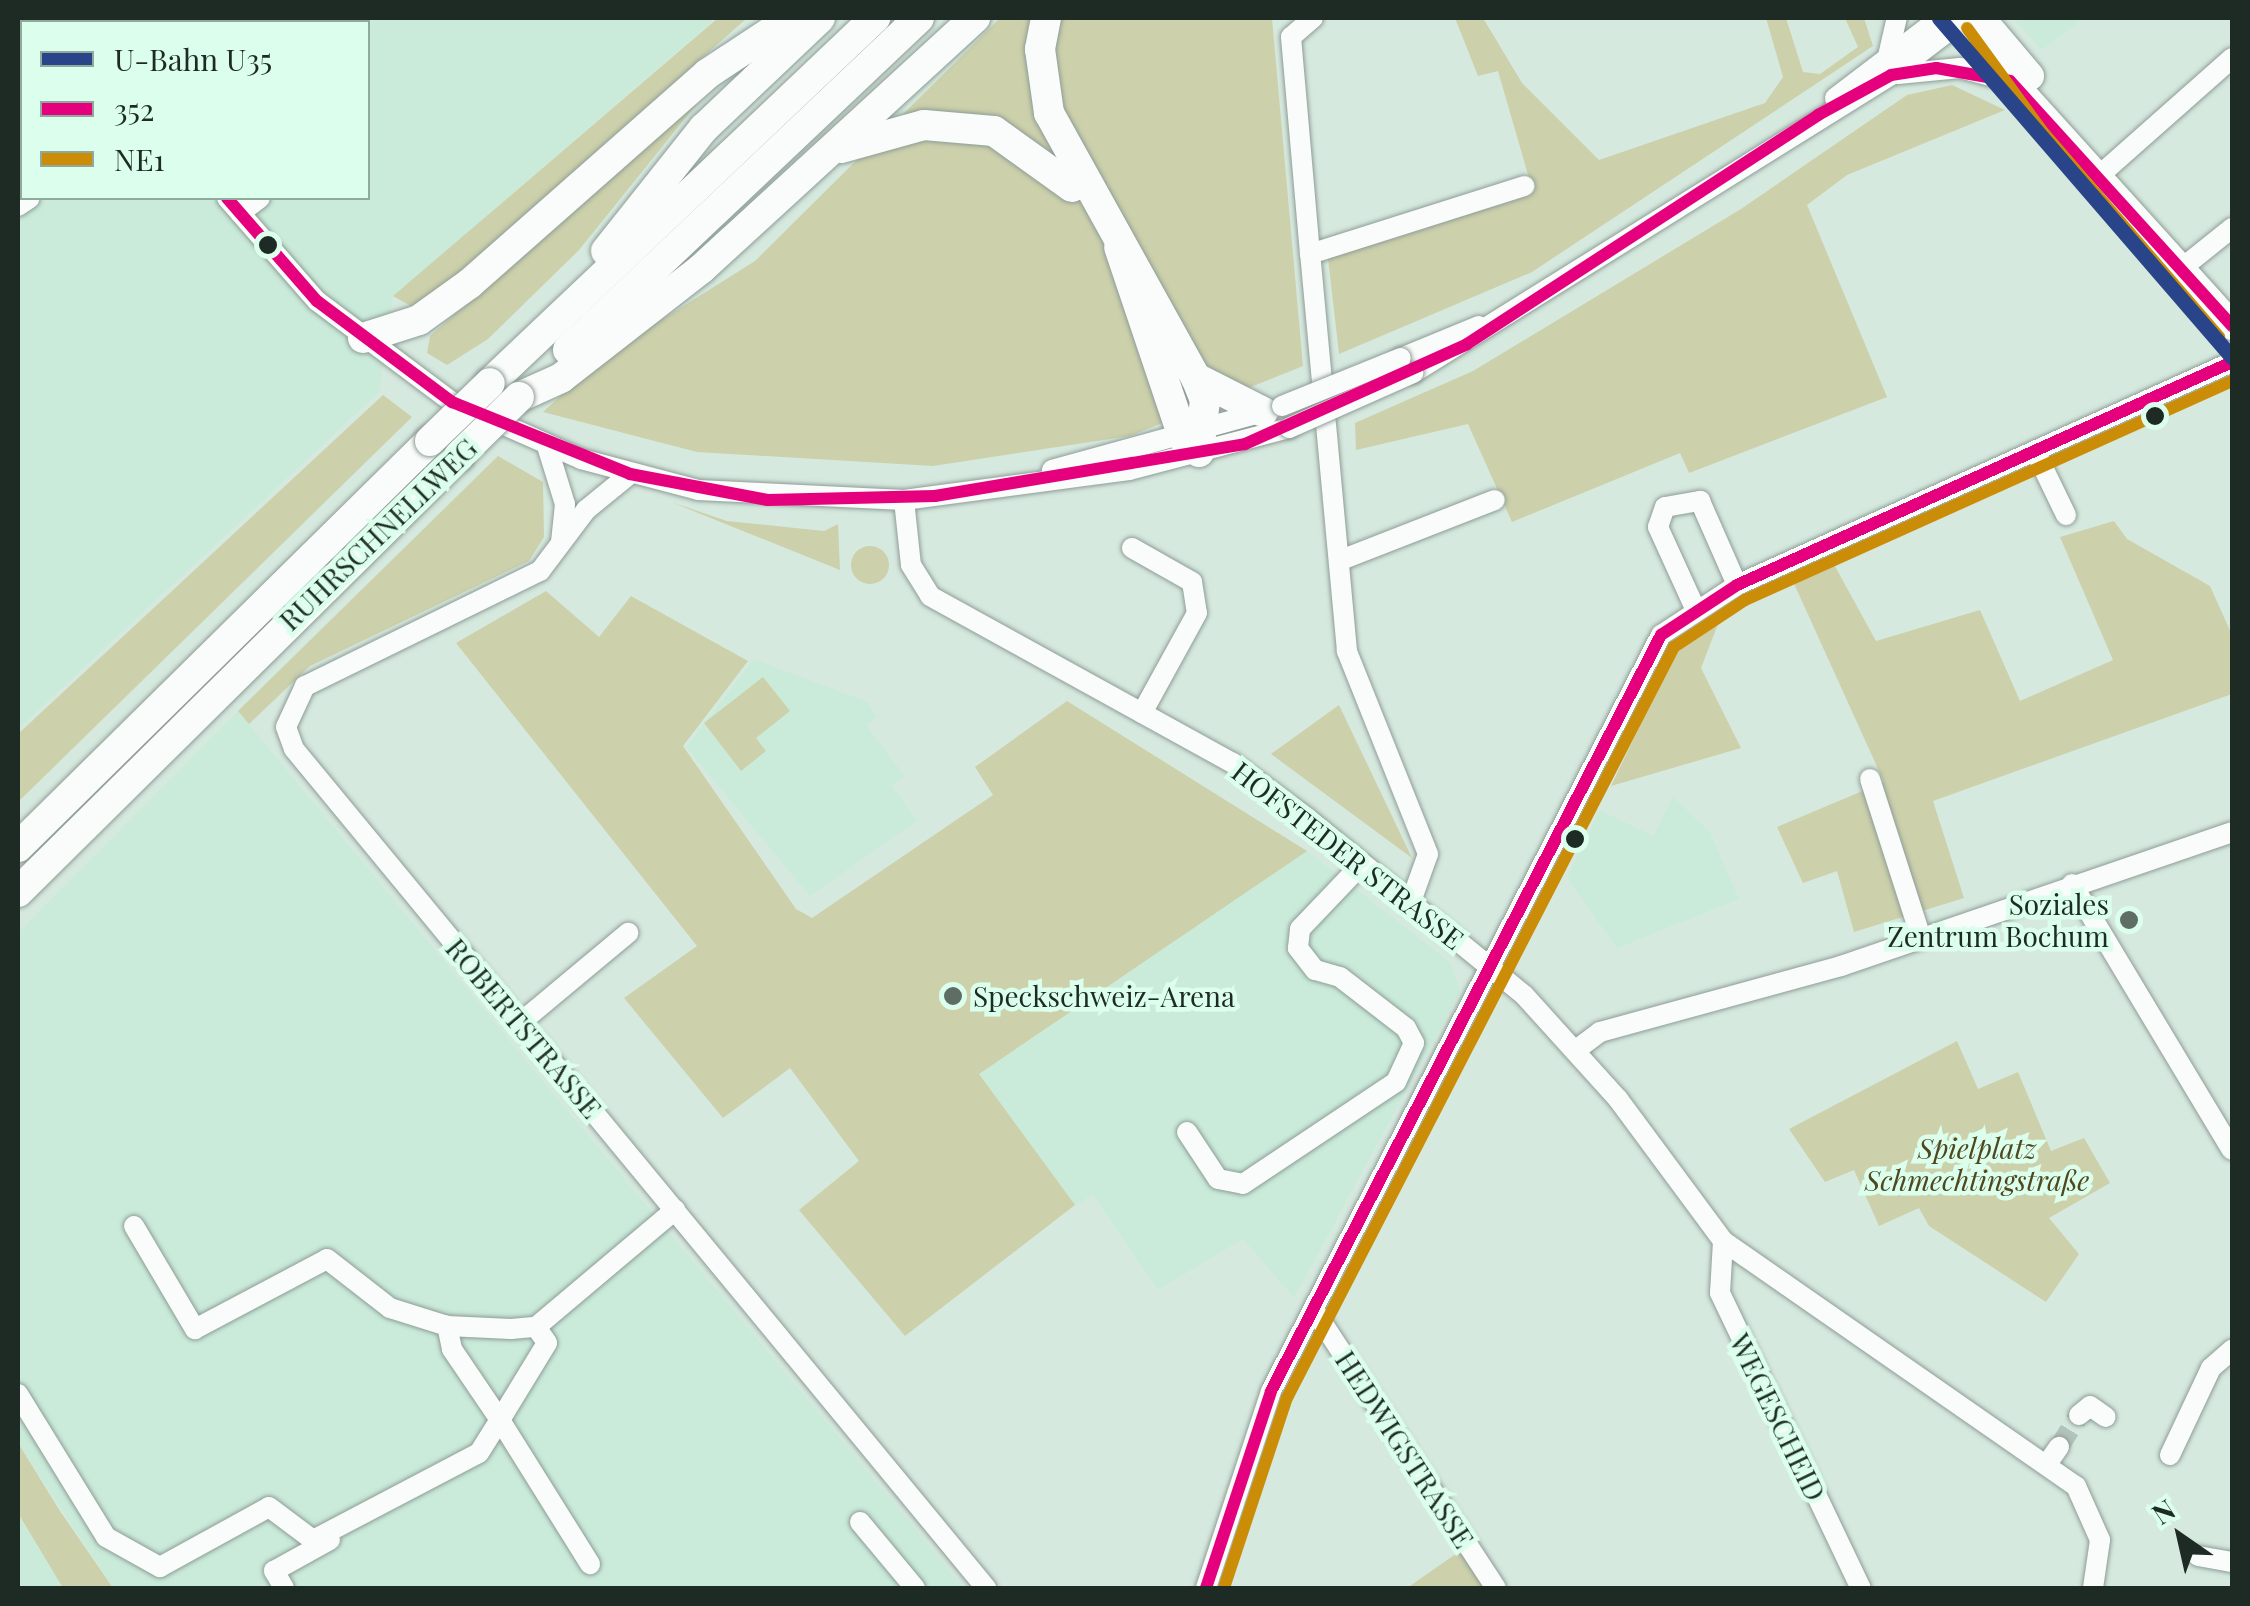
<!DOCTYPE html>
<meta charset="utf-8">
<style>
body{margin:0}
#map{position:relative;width:2250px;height:1606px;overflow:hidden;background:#d6e9df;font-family:"Playfair Display",serif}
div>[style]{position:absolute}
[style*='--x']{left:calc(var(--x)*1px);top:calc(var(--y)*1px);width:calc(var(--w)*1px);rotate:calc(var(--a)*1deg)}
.built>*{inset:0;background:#caebda}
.green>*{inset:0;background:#ccd0ab}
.round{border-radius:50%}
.minor-tunnel>*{height:20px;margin-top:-10px;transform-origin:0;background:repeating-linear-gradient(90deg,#b1c3ba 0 20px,transparent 0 30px)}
.roads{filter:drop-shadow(0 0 2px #8e9d96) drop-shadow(0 0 2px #8e9d96)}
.minor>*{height:20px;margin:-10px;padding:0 10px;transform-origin:10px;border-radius:10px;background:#f9fcfa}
.major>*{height:28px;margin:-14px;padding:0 14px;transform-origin:14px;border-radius:14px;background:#f9fcfa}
.highway>*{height:30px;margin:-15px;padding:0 15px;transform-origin:15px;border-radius:15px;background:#f9fcfa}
.bridges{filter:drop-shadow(0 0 2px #8e9d96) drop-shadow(0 0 2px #8e9d96)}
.minor-bridge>*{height:20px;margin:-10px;padding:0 10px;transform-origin:10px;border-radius:10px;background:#f9fcfa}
.highway-bridge>*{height:30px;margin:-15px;padding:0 15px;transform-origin:15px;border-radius:15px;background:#f9fcfa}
.bus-1>*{height:12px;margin:-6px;padding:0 6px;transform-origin:6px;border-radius:6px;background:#e5007d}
.bus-2>*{height:12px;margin:-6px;padding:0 6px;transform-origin:6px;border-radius:6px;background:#cb8d07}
.metro-1>*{height:15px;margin:-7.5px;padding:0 7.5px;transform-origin:7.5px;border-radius:7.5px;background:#294488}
.dots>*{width:28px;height:28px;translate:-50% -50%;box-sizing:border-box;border:5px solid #dbffec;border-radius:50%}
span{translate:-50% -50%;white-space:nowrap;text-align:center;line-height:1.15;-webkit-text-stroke:9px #dbffec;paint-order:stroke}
.street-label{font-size:28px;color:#1d2b24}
.poi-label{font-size:28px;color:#1d2b24}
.right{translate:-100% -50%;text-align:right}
.left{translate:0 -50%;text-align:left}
.park-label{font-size:28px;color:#4f481f;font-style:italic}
.frame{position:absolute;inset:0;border:20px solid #1d2b24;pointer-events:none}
.legend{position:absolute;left:20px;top:20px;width:350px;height:180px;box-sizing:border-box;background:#dbffec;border:2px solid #8faa9c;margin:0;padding:12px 18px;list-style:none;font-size:30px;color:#1d2b24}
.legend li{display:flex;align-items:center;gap:20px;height:50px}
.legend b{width:50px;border:2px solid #8faa9c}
.north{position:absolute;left:2130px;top:1486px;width:100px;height:100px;-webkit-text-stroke:8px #dbffec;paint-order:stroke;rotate:326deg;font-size:28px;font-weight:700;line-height:40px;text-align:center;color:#1d2b24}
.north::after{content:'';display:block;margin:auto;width:35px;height:45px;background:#1d2b24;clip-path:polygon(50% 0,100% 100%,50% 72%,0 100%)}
</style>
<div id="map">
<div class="built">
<div style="clip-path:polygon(evenodd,18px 18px,716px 18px,393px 296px,379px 392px,18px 729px,18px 18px,22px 22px,368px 22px,368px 198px,22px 198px,22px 22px)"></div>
<div style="clip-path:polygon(2013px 18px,2084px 18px,2042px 50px)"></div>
<div style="clip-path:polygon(754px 659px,868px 702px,877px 717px,866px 725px,905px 776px,892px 786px,917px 821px,810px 896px,686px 747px)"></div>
<div style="clip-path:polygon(238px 711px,535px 1071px,964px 1588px,113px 1588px,18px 1443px,18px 933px)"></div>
<div style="clip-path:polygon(1673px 797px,1710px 832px,1739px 899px,1617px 948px,1567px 878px,1600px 810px,1653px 836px)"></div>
<div style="clip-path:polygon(1307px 851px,1450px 962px,1460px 991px,1294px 1298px,1243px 1239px,1158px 1290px,1093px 1195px,1075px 1205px,979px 1074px)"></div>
<div style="clip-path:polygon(18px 1513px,38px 1547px,63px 1588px,18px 1588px)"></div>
</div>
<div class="green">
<div style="clip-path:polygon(718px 18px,747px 18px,433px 297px,411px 306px,393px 296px)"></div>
<div style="clip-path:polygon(1000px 18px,1272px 18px,1303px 366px,1130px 436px,933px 466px,697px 452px,543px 412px,604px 356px,755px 261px)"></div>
<div style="clip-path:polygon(1455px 18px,1483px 18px,1522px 83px,1599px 160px,1765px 103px,1783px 77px,1766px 18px,1786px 18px,1803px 72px,1820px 74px,1858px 47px,1845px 18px,1864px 18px,1873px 46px,1532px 272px,1339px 354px,1328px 258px,1533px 192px,1498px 71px,1478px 76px)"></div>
<div style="clip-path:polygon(1952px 85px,2005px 110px,1847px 175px,1807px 205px,1887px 397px,1689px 473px,1680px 453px,1512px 522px,1468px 424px,1356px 450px,1355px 423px,1473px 371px,1741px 209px,1907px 95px)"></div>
<div style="clip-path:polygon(707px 91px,579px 250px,488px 339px,447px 365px,427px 353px,430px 336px)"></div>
<div style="clip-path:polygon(383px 395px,412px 417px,18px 802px,18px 734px)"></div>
<div style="clip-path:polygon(498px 456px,543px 482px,544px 537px,529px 561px,310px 666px,249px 724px,238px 711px)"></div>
<div style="clip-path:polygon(671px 502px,727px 521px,824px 531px,838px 524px,840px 570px)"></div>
<div style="clip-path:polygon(2114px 521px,2127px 539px,2210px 586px,2232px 635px,2232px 694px,1933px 801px,1964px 898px,1854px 932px,1837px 871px,1803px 883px,1777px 827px,1884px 782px,1791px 577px,1831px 559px,1876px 641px,1980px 610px,2020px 701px,2113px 660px,2060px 537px)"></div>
<div class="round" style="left:851px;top:546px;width:38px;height:38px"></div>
<div style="clip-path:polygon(546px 591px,599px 637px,631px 596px,748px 661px,683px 746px,796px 909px,812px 918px,993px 795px,975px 767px,1067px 701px,1307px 851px,979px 1074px,1075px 1205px,905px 1336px,799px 1210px,859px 1161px,790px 1068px,723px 1118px,624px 998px,697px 946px,456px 643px)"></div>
<div style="clip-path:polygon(1720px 619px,1701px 668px,1741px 748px,1611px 786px,1674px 655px)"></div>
<div style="clip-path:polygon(763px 677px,790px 711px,756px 738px,766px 751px,741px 771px,704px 723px)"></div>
<div style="clip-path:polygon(1339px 705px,1412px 858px,1271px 754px)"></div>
<div style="clip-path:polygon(1957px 1041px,1978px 1089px,2018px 1072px,2051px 1151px,2084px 1138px,2110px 1183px,2049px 1218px,2079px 1254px,2046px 1302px,1929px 1226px,1919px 1208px,1879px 1226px,1854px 1170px,1825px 1182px,1789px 1129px)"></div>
<div style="clip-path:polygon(18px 1443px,60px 1511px,113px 1588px,63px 1588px,18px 1513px)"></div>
<div style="clip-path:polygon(1460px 1551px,1486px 1588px,1407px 1588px)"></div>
</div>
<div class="minor-tunnel">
<div style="--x:2059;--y:1447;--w:38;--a:-58"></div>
</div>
<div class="roads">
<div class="minor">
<div style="--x:127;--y:18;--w:4;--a:63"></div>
<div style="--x:269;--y:22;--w:8;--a:-30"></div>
<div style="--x:1888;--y:56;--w:39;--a:-77"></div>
<div style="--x:1898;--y:74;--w:62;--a:-5.5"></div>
<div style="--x:1960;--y:68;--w:52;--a:14.6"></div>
<div style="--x:1835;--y:98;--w:132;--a:-37.3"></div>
<div style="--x:18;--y:147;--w:5;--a:-37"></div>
<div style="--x:2101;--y:174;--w:175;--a:-41.5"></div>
<div style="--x:227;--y:198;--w:137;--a:48.9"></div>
<div style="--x:317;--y:301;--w:169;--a:36.8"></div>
<div style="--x:452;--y:402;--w:141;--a:23.8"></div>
<div style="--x:581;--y:459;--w:121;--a:14.8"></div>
<div style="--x:698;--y:490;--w:206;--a:2.8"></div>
<div style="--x:904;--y:500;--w:227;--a:-7.6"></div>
<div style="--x:1129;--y:470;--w:165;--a:-14.7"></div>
<div style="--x:18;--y:206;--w:14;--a:-34"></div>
<div style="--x:240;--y:213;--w:25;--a:-37"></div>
<div style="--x:1310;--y:254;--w:218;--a:-95"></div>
<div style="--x:1291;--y:37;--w:29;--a:-41"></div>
<div style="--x:2182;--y:268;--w:64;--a:-38.7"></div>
<div style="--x:1401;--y:358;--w:84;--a:-22.3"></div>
<div style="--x:1413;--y:373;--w:563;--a:-31.94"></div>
<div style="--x:1891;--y:75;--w:86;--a:-37.4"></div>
<div style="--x:547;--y:446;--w:61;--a:72.8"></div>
<div style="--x:565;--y:504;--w:37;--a:96"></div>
<div style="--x:2036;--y:453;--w:69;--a:64.2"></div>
<div style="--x:1052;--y:470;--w:226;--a:-15.4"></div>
<div style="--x:630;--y:474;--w:57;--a:140.7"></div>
<div style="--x:586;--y:510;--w:76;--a:127"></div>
<div style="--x:540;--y:571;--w:262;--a:153.9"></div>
<div style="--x:305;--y:686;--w:45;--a:114.9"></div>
<div style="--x:286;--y:727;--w:23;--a:70"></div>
<div style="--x:294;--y:749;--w:1088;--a:50.48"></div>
<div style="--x:904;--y:500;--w:65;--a:83.9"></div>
<div style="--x:911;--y:565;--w:36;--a:58"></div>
<div style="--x:930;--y:596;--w:346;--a:28.9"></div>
<div style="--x:1233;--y:763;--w:92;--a:36.6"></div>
<div style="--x:1307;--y:818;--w:280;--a:39.2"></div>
<div style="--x:1524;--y:995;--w:140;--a:47.9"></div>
<div style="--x:1618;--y:1099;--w:177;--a:53.5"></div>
<div style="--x:1723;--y:1241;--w:430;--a:34.8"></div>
<div style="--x:2076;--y:1486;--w:59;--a:66"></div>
<div style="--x:2100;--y:1540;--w:49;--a:98.3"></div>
<div style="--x:1132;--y:548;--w:69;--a:29.5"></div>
<div style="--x:1192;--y:582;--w:31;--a:81"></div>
<div style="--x:1197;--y:613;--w:114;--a:118.8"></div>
<div style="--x:1341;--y:560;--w:165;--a:-21.3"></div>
<div style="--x:1694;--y:606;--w:87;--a:-114.5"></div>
<div style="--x:1658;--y:527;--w:21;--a:-71"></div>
<div style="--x:1665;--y:507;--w:36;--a:-10"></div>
<div style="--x:1700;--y:501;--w:92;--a:66.2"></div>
<div style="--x:1870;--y:779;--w:161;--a:72.2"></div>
<div style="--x:2072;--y:884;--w:310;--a:59"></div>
<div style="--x:1410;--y:904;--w:53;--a:-70.2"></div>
<div style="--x:1428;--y:854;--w:219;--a:-111.8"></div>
<div style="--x:1347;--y:651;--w:399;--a:-95.3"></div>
<div style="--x:1310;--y:254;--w:225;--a:-17.6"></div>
<div style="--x:520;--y:1023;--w:141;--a:-39.8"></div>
<div style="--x:1576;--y:1050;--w:30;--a:-37"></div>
<div style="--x:1600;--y:1032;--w:250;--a:-15.3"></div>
<div style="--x:1841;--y:966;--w:413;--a:-18.9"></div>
<div style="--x:1187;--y:1132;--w:56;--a:56.6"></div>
<div style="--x:1218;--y:1179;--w:25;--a:11"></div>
<div style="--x:1243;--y:1184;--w:184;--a:-33.7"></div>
<div style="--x:1396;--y:1082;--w:43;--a:-65.2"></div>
<div style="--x:1414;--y:1043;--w:17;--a:-118"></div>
<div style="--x:1406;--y:1028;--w:83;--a:-142.3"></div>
<div style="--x:1340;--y:977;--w:26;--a:-164"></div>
<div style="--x:1315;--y:970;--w:28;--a:-128"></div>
<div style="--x:1298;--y:948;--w:19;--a:-84"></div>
<div style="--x:1300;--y:929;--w:90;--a:-46.4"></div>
<div style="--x:134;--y:1226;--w:120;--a:59.4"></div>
<div style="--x:195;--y:1329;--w:149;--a:-27.9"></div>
<div style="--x:327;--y:1259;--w:80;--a:37.9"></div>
<div style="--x:390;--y:1308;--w:60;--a:17.5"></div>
<div style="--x:447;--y:1326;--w:64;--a:2.7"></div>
<div style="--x:511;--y:1329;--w:25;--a:-5"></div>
<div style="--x:536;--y:1327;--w:182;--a:-40.1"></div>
<div style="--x:1723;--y:1241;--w:52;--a:93.3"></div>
<div style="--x:1720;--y:1293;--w:327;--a:64.5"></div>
<div style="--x:1314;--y:1310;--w:332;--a:56.8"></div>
<div style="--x:536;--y:1327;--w:19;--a:55"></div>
<div style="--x:547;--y:1343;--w:90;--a:121.4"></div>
<div style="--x:500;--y:1420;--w:170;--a:58"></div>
<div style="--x:18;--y:1394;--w:168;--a:58.4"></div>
<div style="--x:106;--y:1537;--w:62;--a:29.1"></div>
<div style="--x:160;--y:1567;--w:124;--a:-28.8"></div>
<div style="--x:269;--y:1507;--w:55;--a:36.9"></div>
<div style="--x:313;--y:1540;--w:187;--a:-27.7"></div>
<div style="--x:479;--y:1453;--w:39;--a:-58"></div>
<div style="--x:500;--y:1420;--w:86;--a:-124.1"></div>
<div style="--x:452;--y:1349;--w:24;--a:-102"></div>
<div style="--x:2079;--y:1415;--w:14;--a:-39"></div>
<div style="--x:2090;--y:1406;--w:19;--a:35"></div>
<div style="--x:2170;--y:1455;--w:96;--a:-64.8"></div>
<div style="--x:2211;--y:1368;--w:28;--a:-41"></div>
<div style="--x:2047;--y:1464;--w:21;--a:-55"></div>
<div style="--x:860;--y:1522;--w:86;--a:50.2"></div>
<div style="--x:2198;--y:1556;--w:35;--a:10"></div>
<div style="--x:284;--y:1588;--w:20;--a:-120"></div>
<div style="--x:274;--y:1571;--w:64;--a:-29"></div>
<div style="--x:1206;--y:1588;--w:207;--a:-71.7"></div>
<div style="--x:1271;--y:1391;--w:851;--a:-62.71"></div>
<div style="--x:1661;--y:635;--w:91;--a:-33.3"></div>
<div style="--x:1737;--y:585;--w:543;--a:-24.25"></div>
</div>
<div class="major">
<div style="--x:1954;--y:18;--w:415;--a:47.9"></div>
<div style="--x:1981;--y:18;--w:76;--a:49.8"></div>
</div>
<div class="highway">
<div style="--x:1046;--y:18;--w:32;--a:101"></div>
<div style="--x:1040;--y:49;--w:65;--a:82"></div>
<div style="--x:1049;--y:113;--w:303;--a:61"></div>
<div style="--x:1196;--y:378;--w:24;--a:68"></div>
<div style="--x:1205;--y:400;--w:52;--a:96.6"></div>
<div style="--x:1199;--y:452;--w:22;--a:-137"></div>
<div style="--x:1183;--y:437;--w:200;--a:-108.6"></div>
<div style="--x:841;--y:148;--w:86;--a:-15.5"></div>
<div style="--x:924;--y:125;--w:70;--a:4.9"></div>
<div style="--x:994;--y:131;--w:96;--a:35.7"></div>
<div style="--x:606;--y:251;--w:157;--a:-51.5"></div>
<div style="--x:704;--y:128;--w:160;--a:-43.5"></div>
<div style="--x:363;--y:338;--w:59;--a:-17.8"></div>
<div style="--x:419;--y:320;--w:62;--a:-35.8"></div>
<div style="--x:469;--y:284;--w:317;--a:-41.4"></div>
<div style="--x:707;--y:74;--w:102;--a:-33.4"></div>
<div style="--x:568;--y:350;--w:483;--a:-43.4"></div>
<div style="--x:1196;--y:378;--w:75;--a:26.9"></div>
<div style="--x:490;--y:383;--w:531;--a:-43.47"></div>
<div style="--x:519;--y:397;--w:46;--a:-24.3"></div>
<div style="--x:561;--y:378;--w:177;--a:-37.9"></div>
<div style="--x:701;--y:269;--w:372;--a:-42.5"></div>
<div style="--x:18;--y:847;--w:578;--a:-44.58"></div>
<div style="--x:18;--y:892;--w:620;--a:-44.67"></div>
</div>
</div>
<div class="bridges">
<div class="minor-bridge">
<div style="--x:1282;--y:406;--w:128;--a:-22"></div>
<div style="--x:1289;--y:428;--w:136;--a:-23.9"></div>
</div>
<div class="highway-bridge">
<div style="--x:430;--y:441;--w:83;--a:-44"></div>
<div style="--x:459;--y:456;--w:84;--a:-44.5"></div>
</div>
</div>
<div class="bus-1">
<div style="--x:227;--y:198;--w:137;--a:48.9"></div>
<div style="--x:317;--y:301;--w:169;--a:36.8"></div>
<div style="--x:452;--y:402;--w:192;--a:22"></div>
<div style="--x:630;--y:474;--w:140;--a:10.7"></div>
<div style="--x:768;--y:500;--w:167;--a:-1.4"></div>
<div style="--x:935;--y:496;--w:314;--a:-9.5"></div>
<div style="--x:1245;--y:444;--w:243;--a:-24.2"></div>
<div style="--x:1467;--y:344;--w:419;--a:-33.1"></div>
<div style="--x:1818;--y:115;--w:83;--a:-28.7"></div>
<div style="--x:1891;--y:75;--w:46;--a:-8.8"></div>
<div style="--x:1936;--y:68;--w:75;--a:10"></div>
<div style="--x:2010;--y:81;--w:331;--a:47.8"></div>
<div style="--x:1206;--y:1588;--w:207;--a:-71.7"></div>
<div style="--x:1271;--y:1391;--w:851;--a:-62.71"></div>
<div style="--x:1661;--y:635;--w:91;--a:-33.3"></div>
<div style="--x:1737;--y:585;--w:543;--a:-24.25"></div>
</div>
<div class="bus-2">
<div style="--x:1967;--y:28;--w:127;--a:53.9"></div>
<div style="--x:2042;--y:131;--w:272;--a:49.3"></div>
<div style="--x:1224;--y:1588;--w:200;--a:-71.7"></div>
<div style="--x:1287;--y:1398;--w:845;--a:-62.74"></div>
<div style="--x:1674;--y:647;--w:85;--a:-33.5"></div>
<div style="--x:1745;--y:600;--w:534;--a:-24.21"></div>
</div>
<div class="metro-1">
<div style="--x:1939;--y:18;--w:448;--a:49.2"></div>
</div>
<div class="dots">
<div style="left:268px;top:245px;background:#1d2b24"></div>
<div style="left:2155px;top:416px;background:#1d2b24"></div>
<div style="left:1575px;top:839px;background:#1d2b24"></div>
<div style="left:2129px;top:920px;background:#5e6e65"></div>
<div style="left:953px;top:996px;background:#5e6e65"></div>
</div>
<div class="street-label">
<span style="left:378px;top:534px;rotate:-44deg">RUHRSCHNELLWEG</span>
<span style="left:1348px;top:855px;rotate:38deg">HOFSTEDER STRASSE</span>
<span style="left:524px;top:1028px;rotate:50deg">ROBERTSTRASSE</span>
<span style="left:1778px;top:1417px;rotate:64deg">WEGESCHEID</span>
<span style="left:1405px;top:1449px;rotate:57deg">HEDWIGSTRASSE</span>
</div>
<div class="poi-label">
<span class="right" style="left:2109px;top:920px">Soziales<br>Zentrum Bochum</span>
<span class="left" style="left:973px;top:996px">Speckschweiz-Arena</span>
</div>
<div class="park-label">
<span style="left:1977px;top:1164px">Spielplatz<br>Schmechtingstraße</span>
</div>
<div class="frame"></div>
<ul class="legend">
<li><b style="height:12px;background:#294488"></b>U-Bahn U35</li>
<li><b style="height:12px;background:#e5007d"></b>352</li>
<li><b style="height:12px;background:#cb8d07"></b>NE1</li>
</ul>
<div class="north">N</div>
</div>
